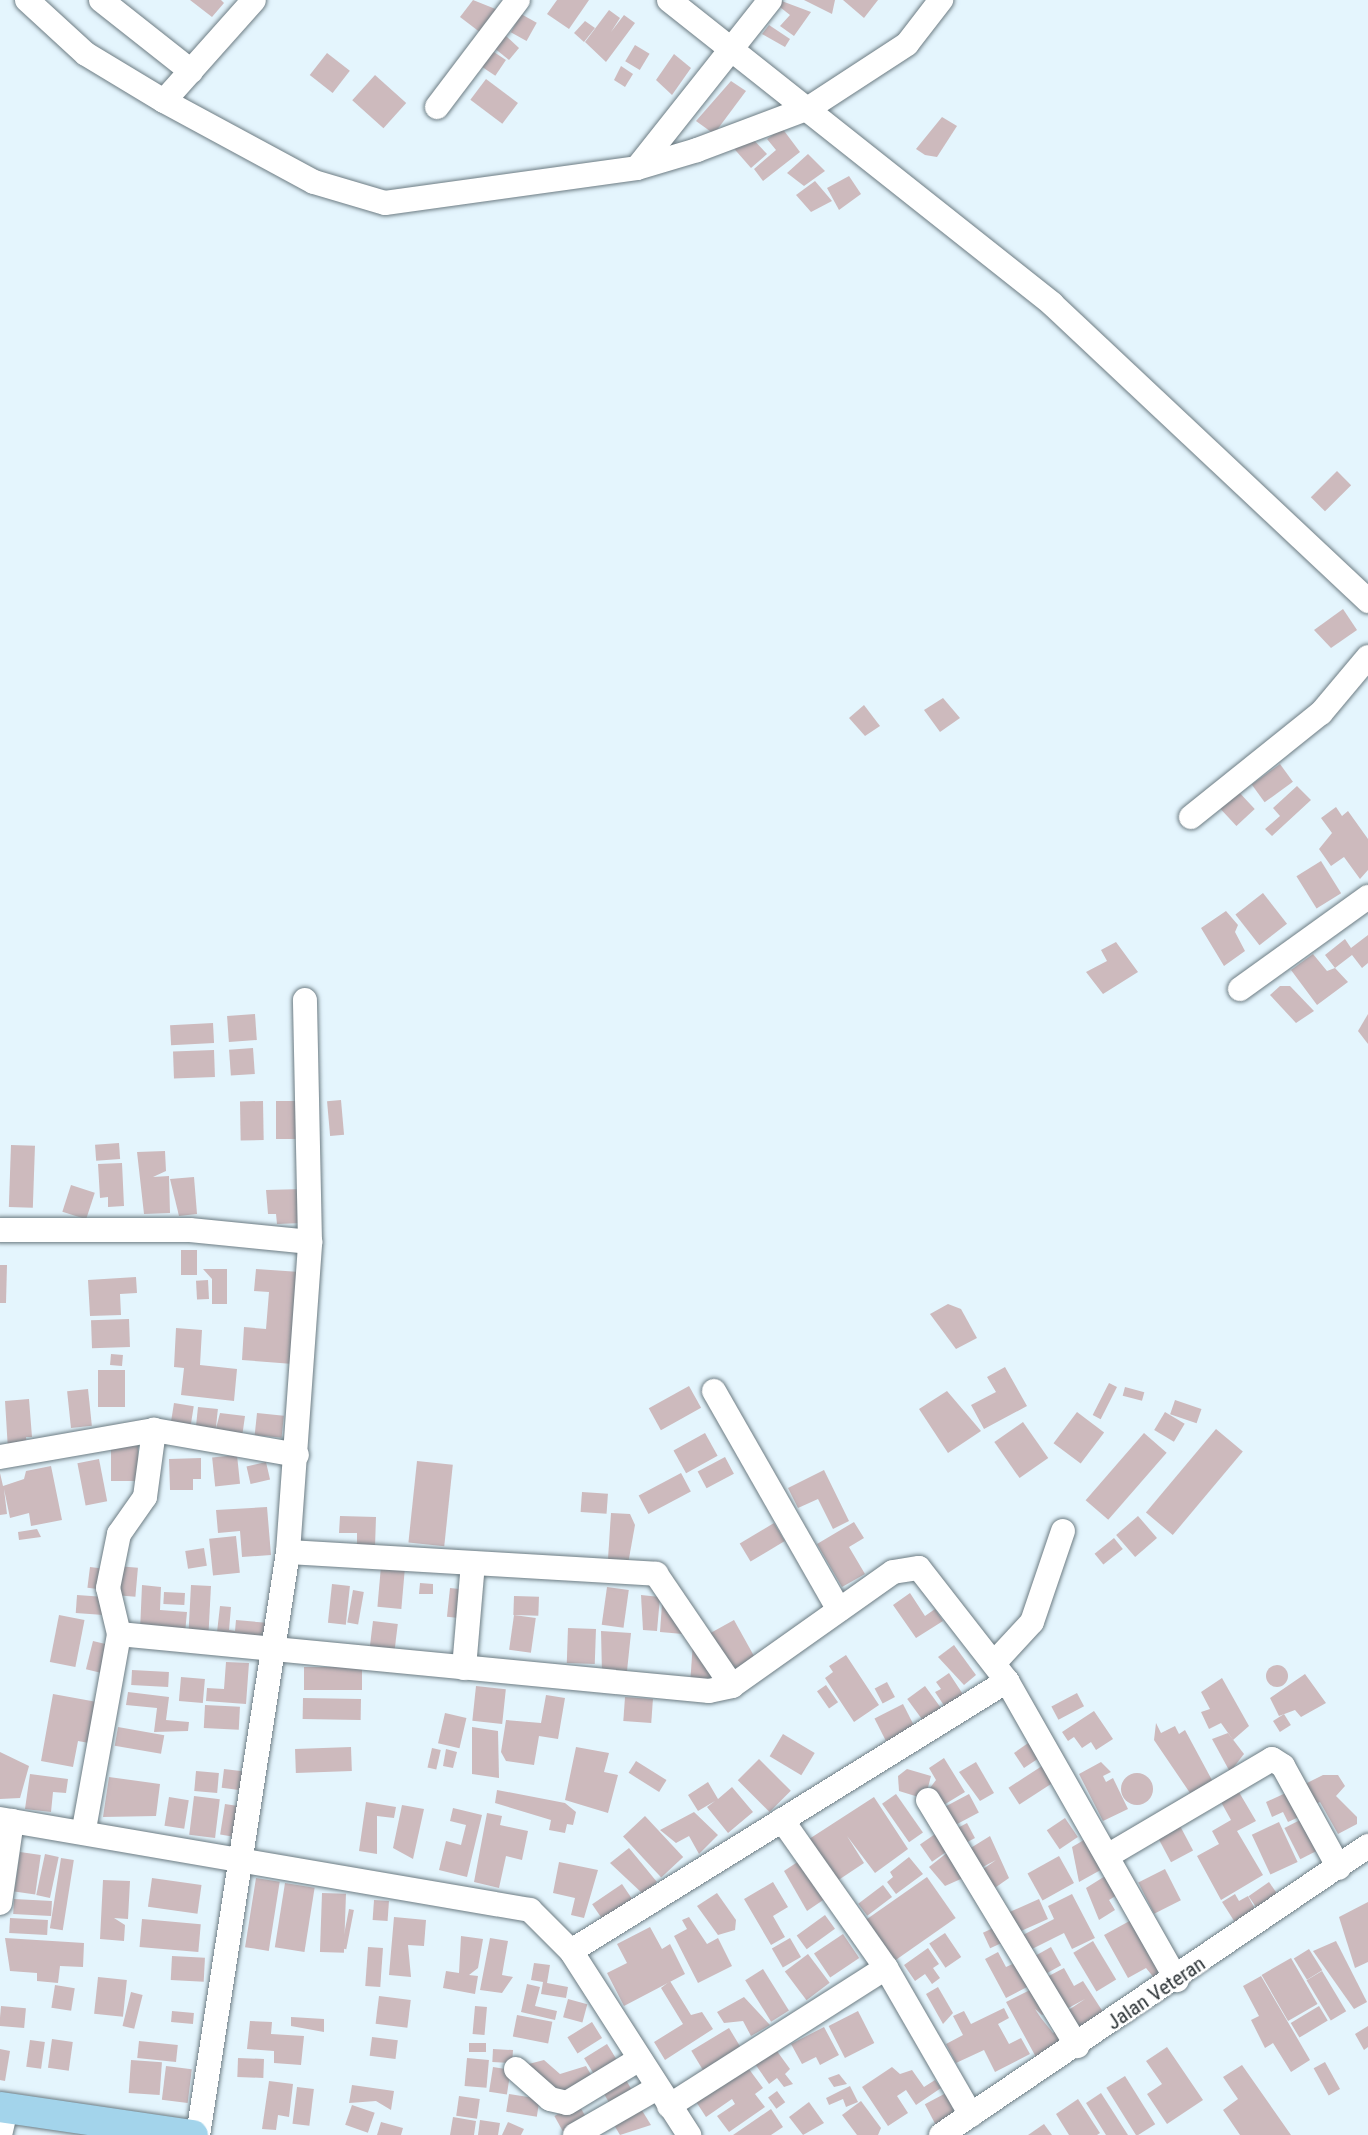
<!DOCTYPE html>
<style>
body{margin:0}
#map{position:relative;width:1368px;height:2135px;overflow:hidden;background:#e4f5fd;font-family:"Roboto Condensed",sans-serif}
div>[style]{position:absolute}
[style*='--x']{left:calc(var(--x)*1px);top:calc(var(--y)*1px);width:calc(var(--w)*1px);rotate:calc(var(--a)*1deg)}
.building>*{inset:0;background:#cdbabd;transform-origin:0 0}
.round{border-radius:50%}
.roads{filter:drop-shadow(0 0 2px #6d7c83) drop-shadow(0 0 2px #6d7c83)}
.minor>*{height:24px;margin:-12px;padding:0 12px;transform-origin:12px;border-radius:12px;background:#fff}
.major>*{height:30px;margin:-15px;padding:0 15px;transform-origin:15px;border-radius:15px;background:#a3d4eb}
span{translate:-50% -50%;white-space:nowrap;text-align:center;line-height:1.15;-webkit-text-stroke:5px #fff;paint-order:stroke}
.street-label{font-size:21px;color:#30373a}
</style>
<div id="map">
<div class="building">
<div style="clip-path:polygon(190px 0,221px 0,224px 3px,212px 17px)"></div>
<div style="clip-path:polygon(473px 0,498px 10px,481px 33px,460px 17px)"></div>
<div style="clip-path:polygon(557px 0,589px 0,569px 29px,547px 14px)"></div>
<div style="clip-path:polygon(779px 0,811px 12px,794px 36px,780px 26px,790px 15px,776px 4px)"></div>
<div style="clip-path:polygon(804px 0,835px 0,832px 14px)"></div>
<div style="clip-path:polygon(843px 0,878px 0,864px 18px)"></div>
<div style="clip-path:polygon(609px 10px,620px 18px,611px 32px,624px 15px,635px 23px,606px 62px,585px 42px)"></div>
<div style="left:521px;top:14px;width:18px;height:21px;rotate:29deg"></div>
<div style="clip-path:polygon(585px 21px,595px 28px,584px 42px,574px 33px)"></div>
<div style="clip-path:polygon(769px 25px,790px 39px,785px 47px,762px 34px)"></div>
<div style="clip-path:polygon(505px 35px,519px 48px,509px 60px,493px 47px)"></div>
<div style="left:635px;top:45px;width:17px;height:19px;rotate:31deg"></div>
<div style="left:491px;top:50px;width:18px;height:19px;rotate:34deg"></div>
<div style="left:327px;top:53px;width:29px;height:28px;rotate:38deg"></div>
<div style="clip-path:polygon(674px 54px,691px 68px,672px 95px,656px 80px)"></div>
<div style="clip-path:polygon(621px 66px,633px 74px,625px 87px,614px 80px)"></div>
<div style="left:375px;top:75px;width:42px;height:34px;rotate:42deg"></div>
<div style="left:486px;top:79px;width:40px;height:26px;rotate:37deg"></div>
<div style="clip-path:polygon(731px 81px,746px 91px,714px 134px,696px 121px)"></div>
<div style="clip-path:polygon(942px 117px,957px 126px,937px 157px,925px 155px,916px 149px)"></div>
<div style="clip-path:polygon(782px 128px,800px 152px,763px 181px,754px 169px,776px 150px,767px 139px)"></div>
<div style="clip-path:polygon(748px 134px,767px 154px,751px 168px,730px 144px)"></div>
<div style="clip-path:polygon(808px 154px,825px 171px,804px 186px,787px 173px)"></div>
<div style="clip-path:polygon(849px 176px,861px 194px,839px 210px,827px 188px)"></div>
<div style="clip-path:polygon(815px 181px,832px 201px,811px 212px,796px 195px)"></div>
<div style="left:1337px;top:471px;width:20px;height:37px;rotate:45deg"></div>
<div style="clip-path:polygon(1343px 609px,1357px 630px,1331px 648px,1314px 630px)"></div>
<div style="clip-path:polygon(943px 698px,960px 718px,940px 732px,924px 710px)"></div>
<div style="clip-path:polygon(864px 705px,880px 726px,865px 736px,849px 718px)"></div>
<div style="left:1280px;top:764px;width:22px;height:35px;rotate:54deg"></div>
<div style="clip-path:polygon(1297px 786px,1311px 800px,1272px 836px,1265px 829px,1280px 816px,1273px 808px)"></div>
<div style="left:1237px;top:790px;width:26px;height:25px;rotate:47deg"></div>
<div style="clip-path:polygon(1336px 807px,1342px 816px,1348px 811px,1368px 839px,1368px 870px,1360px 879px,1344px 857px,1331px 866px,1319px 849px,1332px 833px,1321px 818px)"></div>
<div style="left:1321px;top:861px;width:38px;height:29px;rotate:58deg"></div>
<div style="left:1263px;top:893px;width:39px;height:35px;rotate:52deg"></div>
<div style="clip-path:polygon(1226px 911px,1238px 925px,1235px 932px,1245px 951px,1224px 966px,1201px 928px)"></div>
<div style="clip-path:polygon(1368px 935px,1368px 963px,1362px 968px,1352px 955px,1335px 968px,1325px 955px,1345px 939px,1351px 948px)"></div>
<div style="clip-path:polygon(1116px 942px,1138px 972px,1103px 994px,1086px 972px,1107px 961px,1101px 950px)"></div>
<div style="clip-path:polygon(1313px 954px,1327px 971px,1335px 968px,1348px 982px,1317px 1005px,1291px 970px)"></div>
<div style="clip-path:polygon(1280px 986px,1290px 986px,1314px 1011px,1296px 1023px,1270px 995px)"></div>
<div style="left:255px;top:1014px;width:26px;height:28px;rotate:86deg"></div>
<div style="clip-path:polygon(1368px 1014px,1368px 1044px,1358px 1031px)"></div>
<div style="left:213px;top:1023px;width:20px;height:43px;rotate:87deg"></div>
<div style="left:253px;top:1048px;width:26px;height:24px;rotate:86deg"></div>
<div style="left:214px;top:1050px;width:27px;height:41px;rotate:88deg"></div>
<div style="left:341px;top:1100px;width:35px;height:14px;rotate:85deg"></div>
<div style="left:263px;top:1101px;width:39px;height:23px;rotate:89deg"></div>
<div style="left:276px;top:1101px;width:23px;height:38px"></div>
<div style="left:119px;top:1143px;width:16px;height:24px;rotate:86deg"></div>
<div style="left:11px;top:1145px;width:24px;height:62px;rotate:2deg"></div>
<div style="clip-path:polygon(165px 1151px,166px 1171px,153px 1177px,169px 1176px,170px 1213px,144px 1214px,137px 1152px)"></div>
<div style="clip-path:polygon(122px 1163px,124px 1206px,108px 1207px,108px 1197px,100px 1198px,98px 1164px)"></div>
<div style="clip-path:polygon(194px 1177px,197px 1214px,179px 1216px,170px 1179px)"></div>
<div style="left:71px;top:1185px;width:25px;height:28px;rotate:18deg"></div>
<div style="clip-path:polygon(303px 1189px,304px 1223px,277px 1224px,276px 1214px,268px 1214px,266px 1190px)"></div>
<div style="left:181px;top:1250px;width:16px;height:25px"></div>
<div style="clip-path:polygon(0 1265px,7px 1265px,6px 1303px,0 1303px)"></div>
<div style="clip-path:polygon(203px 1269px,227px 1269px,227px 1304px,212px 1304px,212px 1279px)"></div>
<div style="clip-path:polygon(256px 1269px,300px 1272px,293px 1364px,242px 1360px,244px 1327px,266px 1329px,269px 1292px,254px 1291px)"></div>
<div style="clip-path:polygon(136px 1277px,137px 1293px,120px 1294px,121px 1315px,90px 1316px,88px 1280px)"></div>
<div style="left:208px;top:1280px;width:19px;height:12px;rotate:87deg"></div>
<div style="clip-path:polygon(948px 1304px,961px 1309px,977px 1338px,956px 1349px,930px 1314px)"></div>
<div style="left:129px;top:1319px;width:28px;height:38px;rotate:88deg"></div>
<div style="clip-path:polygon(176px 1328px,202px 1330px,200px 1365px,237px 1369px,234px 1401px,181px 1395px,184px 1368px,174px 1367px)"></div>
<div style="left:111px;top:1354px;width:12px;height:11px;rotate:5deg"></div>
<div style="clip-path:polygon(1005px 1367px,1027px 1406px,984px 1429px,971px 1405px,996px 1392px,987px 1377px)"></div>
<div style="left:98px;top:1370px;width:27px;height:37px"></div>
<div style="left:1109px;top:1383px;width:9px;height:36px;rotate:27deg"></div>
<div style="left:689px;top:1386px;width:25px;height:46px;rotate:61deg"></div>
<div style="left:1125px;top:1387px;width:20px;height:9px;rotate:15deg"></div>
<div style="left:88px;top:1389px;width:37px;height:21px;rotate:84deg"></div>
<div style="clip-path:polygon(947px 1391px,981px 1431px,948px 1453px,919px 1409px)"></div>
<div style="clip-path:polygon(29px 1399px,32px 1437px,26px 1437px,27px 1448px,8px 1450px,5px 1401px)"></div>
<div style="left:1175px;top:1400px;width:28px;height:15px;rotate:19deg"></div>
<div style="left:174px;top:1403px;width:20px;height:22px;rotate:9deg"></div>
<div style="left:198px;top:1407px;width:20px;height:23px;rotate:6deg"></div>
<div style="left:1077px;top:1412px;width:34px;height:39px;rotate:37deg"></div>
<div style="left:1165px;top:1412px;width:23px;height:21px;rotate:31deg"></div>
<div style="clip-path:polygon(220px 1413px,245px 1416px,242px 1437px,215px 1432px)"></div>
<div style="left:257px;top:1413px;width:27px;height:22px;rotate:6deg"></div>
<div style="left:1023px;top:1422px;width:44px;height:35px;rotate:55deg"></div>
<div style="left:1216px;top:1429px;width:35px;height:109px;rotate:40deg"></div>
<div style="left:705px;top:1433px;width:26px;height:36px;rotate:61deg"></div>
<div style="left:1144px;top:1433px;width:30px;height:89px;rotate:41deg"></div>
<div style="left:138px;top:1440px;width:41px;height:27px;rotate:90deg"></div>
<div style="left:237px;top:1455px;width:29px;height:25px;rotate:84deg"></div>
<div style="left:725px;top:1457px;width:19px;height:31px;rotate:62deg"></div>
<div style="clip-path:polygon(201px 1458px,201px 1479px,193px 1479px,193px 1490px,170px 1490px,169px 1459px)"></div>
<div style="left:99px;top:1459px;width:43px;height:22px;rotate:79deg"></div>
<div style="left:417px;top:1461px;width:36px;height:82px;rotate:6deg"></div>
<div style="left:266px;top:1462px;width:18px;height:20px;rotate:77deg"></div>
<div style="clip-path:polygon(51px 1466px,62px 1520px,31px 1526px,29px 1513px,10px 1518px,4px 1489px,7px 1514px,0 1515px,0 1473px,3px 1486px,24px 1479px,26px 1471px)"></div>
<div style="clip-path:polygon(824px 1470px,849px 1521px,833px 1529px,818px 1499px,798px 1508px,788px 1488px)"></div>
<div style="left:681px;top:1473px;width:21px;height:48px;rotate:62deg"></div>
<div style="left:582px;top:1492px;width:26px;height:20px;rotate:4deg"></div>
<div style="clip-path:polygon(267px 1507px,271px 1555px,242px 1557px,240px 1531px,218px 1533px,216px 1510px)"></div>
<div style="clip-path:polygon(611px 1513px,630px 1514px,635px 1525px,628px 1564px,608px 1559px)"></div>
<div style="clip-path:polygon(340px 1516px,376px 1517px,375px 1547px,357px 1546px,357px 1533px,339px 1533px)"></div>
<div style="left:1138px;top:1516px;width:29px;height:29px;rotate:49deg"></div>
<div style="clip-path:polygon(854px 1522px,864px 1538px,849px 1547px,865px 1574px,842px 1587px,817px 1544px)"></div>
<div style="left:774px;top:1523px;width:21px;height:40px;rotate:59deg"></div>
<div style="clip-path:polygon(37px 1529px,41px 1537px,19px 1540px,18px 1532px)"></div>
<div style="left:236px;top:1536px;width:37px;height:27px;rotate:84deg"></div>
<div style="left:1114px;top:1538px;width:14px;height:25px;rotate:51deg"></div>
<div style="left:204px;top:1548px;width:18px;height:19px;rotate:81deg"></div>
<div style="left:117px;top:1566px;width:21px;height:29px;rotate:5deg"></div>
<div style="left:381px;top:1566px;width:24px;height:41px;rotate:5deg"></div>
<div style="left:90px;top:1567px;width:16px;height:21px;rotate:7deg"></div>
<div style="clip-path:polygon(420px 1583px,433px 1584px,433px 1594px,419px 1594px)"></div>
<div style="left:332px;top:1584px;width:18px;height:39px;rotate:6deg"></div>
<div style="clip-path:polygon(142px 1585px,161px 1587px,160px 1610px,187px 1612px,185px 1633px,140px 1631px)"></div>
<div style="left:191px;top:1585px;width:20px;height:50px;rotate:3deg"></div>
<div style="left:607px;top:1587px;width:22px;height:38px;rotate:8deg"></div>
<div style="left:450px;top:1588px;width:19px;height:29px;rotate:6deg"></div>
<div style="left:353px;top:1590px;width:11px;height:33px;rotate:10deg"></div>
<div style="left:164px;top:1592px;width:21px;height:12px;rotate:3deg"></div>
<div style="clip-path:polygon(910px 1593px,925px 1616px,935px 1609px,943px 1621px,916px 1638px,893px 1605px)"></div>
<div style="left:77px;top:1595px;width:28px;height:18px;rotate:4deg"></div>
<div style="clip-path:polygon(641px 1595px,660px 1597px,657px 1631px,643px 1630px)"></div>
<div style="left:514px;top:1596px;width:25px;height:19px;rotate:2deg"></div>
<div style="clip-path:polygon(662px 1604px,683px 1634px,660px 1632px)"></div>
<div style="clip-path:polygon(220px 1606px,231px 1607px,229px 1630px,235px 1631px,236px 1620px,269px 1623px,267px 1646px,216px 1641px)"></div>
<div style="left:59px;top:1615px;width:26px;height:48px;rotate:11deg"></div>
<div style="left:514px;top:1615px;width:22px;height:35px;rotate:8deg"></div>
<div style="left:734px;top:1620px;width:49px;height:32px;rotate:61deg"></div>
<div style="left:373px;top:1621px;width:25px;height:26px;rotate:7deg"></div>
<div style="left:568px;top:1628px;width:28px;height:35px;rotate:2deg"></div>
<div style="clip-path:polygon(601px 1631px,631px 1633px,627px 1671px,618px 1670px,618px 1676px,602px 1674px)"></div>
<div style="left:93px;top:1641px;width:16px;height:29px;rotate:14deg"></div>
<div style="clip-path:polygon(693px 1642px,724px 1680px,690px 1685px)"></div>
<div style="clip-path:polygon(954px 1645px,976px 1675px,964px 1685px,938px 1657px)"></div>
<div style="clip-path:polygon(846px 1655px,879px 1705px,854px 1722px,825px 1678px,833px 1672px,829px 1666px)"></div>
<div style="clip-path:polygon(226px 1662px,249px 1663px,246px 1704px,206px 1701px,207px 1688px,224px 1689px)"></div>
<div class="round" style="left:1266px;top:1665px;width:22px;height:22px"></div>
<div style="left:304px;top:1667px;width:58px;height:23px"></div>
<div style="left:132px;top:1670px;width:37px;height:15px;rotate:3deg"></div>
<div style="clip-path:polygon(949px 1673px,968px 1702px,945px 1707px,935px 1692px,941px 1689px,936px 1682px)"></div>
<div style="clip-path:polygon(1305px 1674px,1326px 1703px,1301px 1717px,1295px 1710px,1279px 1716px,1270px 1698px)"></div>
<div style="left:181px;top:1677px;width:24px;height:24px;rotate:5deg"></div>
<div style="clip-path:polygon(1222px 1678px,1249px 1726px,1233px 1740px,1221px 1723px,1209px 1729px,1201px 1712px,1210px 1709px,1201px 1692px)"></div>
<div style="left:887px;top:1682px;width:17px;height:14px;rotate:62deg"></div>
<div style="left:826px;top:1685px;width:21px;height:11px;rotate:55deg"></div>
<div style="left:476px;top:1686px;width:30px;height:35px;rotate:6deg"></div>
<div style="left:925px;top:1686px;width:37px;height:22px;rotate:54deg"></div>
<div style="clip-path:polygon(128px 1692px,169px 1697px,166px 1720px,189px 1722px,188px 1731px,154px 1732px,157px 1708px,126px 1705px)"></div>
<div style="left:1077px;top:1693px;width:15px;height:29px;rotate:62deg"></div>
<div style="clip-path:polygon(53px 1694px,97px 1702px,89px 1743px,78px 1741px,73px 1767px,41px 1761px)"></div>
<div style="clip-path:polygon(546px 1695px,565px 1698px,558px 1739px,539px 1736px,534px 1765px,506px 1761px,501px 1752px,506px 1720px,541px 1723px)"></div>
<div style="left:625px;top:1697px;width:28px;height:24px;rotate:4deg"></div>
<div style="left:303px;top:1698px;width:58px;height:21px;rotate:1deg"></div>
<div style="left:903px;top:1704px;width:34px;height:32px;rotate:63deg"></div>
<div style="left:205px;top:1705px;width:35px;height:23px;rotate:3deg"></div>
<div style="clip-path:polygon(1094px 1711px,1113px 1739px,1096px 1750px,1091px 1742px,1082px 1748px,1074px 1737px,1068px 1741px,1062px 1732px)"></div>
<div style="left:445px;top:1713px;width:22px;height:31px;rotate:13deg"></div>
<div style="left:1284px;top:1714px;width:13px;height:13px;rotate:58deg"></div>
<div style="clip-path:polygon(1156px 1723px,1161px 1733px,1175px 1726px,1179px 1734px,1185px 1730px,1213px 1782px,1190px 1793px,1154px 1740px)"></div>
<div style="left:118px;top:1727px;width:47px;height:19px;rotate:10deg"></div>
<div style="clip-path:polygon(472px 1727px,498px 1731px,499px 1778px,472px 1774px)"></div>
<div style="clip-path:polygon(1228px 1733px,1244px 1754px,1230px 1772px,1212px 1739px)"></div>
<div style="left:783px;top:1734px;width:37px;height:26px;rotate:31deg"></div>
<div style="clip-path:polygon(1031px 1741px,1039px 1758px,1024px 1768px,1014px 1753px)"></div>
<div style="left:351px;top:1747px;width:24px;height:56px;rotate:88deg"></div>
<div style="clip-path:polygon(576px 1747px,609px 1753px,604px 1772px,618px 1775px,608px 1813px,565px 1800px)"></div>
<div style="left:432px;top:1748px;width:9px;height:20px;rotate:13deg"></div>
<div style="clip-path:polygon(446px 1749px,457px 1752px,453px 1768px,443px 1766px)"></div>
<div style="clip-path:polygon(0 1752px,29px 1766px,20px 1798px,0 1799px)"></div>
<div style="clip-path:polygon(944px 1758px,965px 1792px,942px 1806px,930px 1788px,936px 1780px,929px 1768px)"></div>
<div style="left:759px;top:1759px;width:45px;height:30px;rotate:45deg"></div>
<div style="left:636px;top:1761px;width:36px;height:14px;rotate:32deg"></div>
<div style="clip-path:polygon(976px 1762px,994px 1793px,980px 1801px,959px 1772px)"></div>
<div style="clip-path:polygon(1101px 1762px,1111px 1772px,1103px 1776px,1106px 1782px,1113px 1778px,1128px 1809px,1103px 1821px,1079px 1774px)"></div>
<div style="left:1042px;top:1766px;width:20px;height:40px;rotate:57deg"></div>
<div style="left:224px;top:1769px;width:25px;height:19px;rotate:7deg"></div>
<div style="clip-path:polygon(907px 1769px,931px 1776px,925px 1799px,899px 1791px,898px 1776px)"></div>
<div style="left:196px;top:1771px;width:23px;height:20px;rotate:5deg"></div>
<div class="round" style="left:1121px;top:1773px;width:32px;height:32px"></div>
<div style="clip-path:polygon(30px 1774px,68px 1779px,66px 1793px,53px 1792px,51px 1812px,25px 1809px)"></div>
<div style="clip-path:polygon(1323px 1775px,1338px 1775px,1345px 1786px,1336px 1796px,1357px 1817px,1357px 1824px,1338px 1834px,1320px 1802px,1311px 1806px,1301px 1786px)"></div>
<div style="clip-path:polygon(109px 1777px,160px 1784px,156px 1816px,103px 1817px)"></div>
<div style="clip-path:polygon(708px 1782px,718px 1799px,732px 1787px,753px 1812px,728px 1833px,707px 1807px,715px 1801px,698px 1811px,688px 1795px)"></div>
<div style="clip-path:polygon(1233px 1782px,1256px 1821px,1237px 1831px,1263px 1875px,1221px 1900px,1197px 1856px,1219px 1844px,1212px 1831px,1231px 1820px,1216px 1793px)"></div>
<div style="clip-path:polygon(497px 1790px,565px 1803px,576px 1812px,573px 1825px,567px 1824px,565px 1833px,549px 1830px,551px 1820px,495px 1803px)"></div>
<div style="clip-path:polygon(1290px 1791px,1301px 1816px,1288px 1822px,1283px 1812px,1272px 1817px,1266px 1802px)"></div>
<div style="left:896px;top:1794px;width:47px;height:17px;rotate:55deg"></div>
<div style="left:969px;top:1794px;width:21px;height:32px;rotate:62deg"></div>
<div style="left:194px;top:1796px;width:26px;height:39px;rotate:7deg"></div>
<div style="left:169px;top:1797px;width:20px;height:29px;rotate:9deg"></div>
<div style="clip-path:polygon(874px 1797px,908px 1849px,875px 1873px,847px 1836px,864px 1863px,834px 1883px,806px 1841px)"></div>
<div style="clip-path:polygon(366px 1802px,396px 1807px,394px 1818px,377px 1816px,377px 1854px,359px 1851px)"></div>
<div style="left:225px;top:1804px;width:18px;height:31px;rotate:9deg"></div>
<div style="clip-path:polygon(402px 1805px,424px 1809px,413px 1859px,393px 1848px)"></div>
<div style="clip-path:polygon(453px 1808px,482px 1815px,467px 1877px,439px 1870px,446px 1841px,461px 1845px,466px 1825px,450px 1821px)"></div>
<div style="clip-path:polygon(694px 1812px,718px 1835px,699px 1854px,689px 1836px,676px 1843px,660px 1830px)"></div>
<div style="clip-path:polygon(487px 1813px,502px 1816px,500px 1825px,528px 1831px,522px 1860px,506px 1856px,499px 1888px,474px 1882px)"></div>
<div style="left:645px;top:1816px;width:56px;height:30px;rotate:47deg"></div>
<div style="left:1065px;top:1818px;width:23px;height:22px;rotate:56deg"></div>
<div style="left:1304px;top:1818px;width:35px;height:22px;rotate:63deg"></div>
<div style="left:1279px;top:1822px;width:44px;height:30px;rotate:65deg"></div>
<div style="left:967px;top:1823px;width:17px;height:17px;rotate:62deg"></div>
<div style="left:1179px;top:1824px;width:30px;height:25px;rotate:62deg"></div>
<div style="left:938px;top:1832px;width:21px;height:22px;rotate:55deg"></div>
<div style="clip-path:polygon(990px 1836px,1009px 1878px,989px 1892px,976px 1874px,996px 1860px,981px 1868px,969px 1849px)"></div>
<div style="clip-path:polygon(1089px 1837px,1106px 1867px,1079px 1882px,1072px 1847px)"></div>
<div style="clip-path:polygon(629px 1848px,657px 1882px,643px 1894px,610px 1863px)"></div>
<div style="left:20px;top:1852px;width:21px;height:40px;rotate:8deg"></div>
<div style="clip-path:polygon(948px 1852px,963px 1878px,945px 1886px,929px 1867px)"></div>
<div style="left:45px;top:1854px;width:14px;height:42px;rotate:12deg"></div>
<div style="left:1059px;top:1856px;width:31px;height:36px;rotate:61deg"></div>
<div style="clip-path:polygon(909px 1857px,923px 1874px,896px 1894px,887px 1882px,893px 1877px,890px 1872px)"></div>
<div style="left:61px;top:1858px;width:13px;height:71px;rotate:9deg"></div>
<div style="clip-path:polygon(799px 1861px,832px 1894px,807px 1911px,784px 1871px)"></div>
<div style="clip-path:polygon(559px 1862px,598px 1870px,584px 1918px,571px 1915px,575px 1898px,553px 1893px)"></div>
<div style="left:1165px;top:1869px;width:35px;height:30px;rotate:63deg"></div>
<div style="clip-path:polygon(1110px 1873px,1122px 1892px,1109px 1900px,1115px 1910px,1099px 1920px,1086px 1888px)"></div>
<div style="left:927px;top:1877px;width:50px;height:78px;rotate:55deg"></div>
<div style="left:152px;top:1878px;width:50px;height:29px;rotate:8deg"></div>
<div style="left:256px;top:1878px;width:24px;height:70px;rotate:9deg"></div>
<div style="clip-path:polygon(103px 1880px,130px 1881px,128px 1919px,114px 1918px,125px 1925px,124px 1941px,100px 1939px)"></div>
<div style="clip-path:polygon(773px 1882px,788px 1907px,773px 1916px,785px 1937px,771px 1945px,744px 1899px)"></div>
<div style="left:1269px;top:1882px;width:19px;height:25px;rotate:55deg"></div>
<div style="left:285px;top:1883px;width:30px;height:65px;rotate:9deg"></div>
<div style="left:622px;top:1884px;width:22px;height:36px;rotate:56deg"></div>
<div style="left:883px;top:1885px;width:15px;height:31px;rotate:53deg"></div>
<div style="left:322px;top:1893px;width:24px;height:59px;rotate:2deg"></div>
<div style="clip-path:polygon(717px 1893px,736px 1920px,735px 1930px,718px 1935px,697px 1906px)"></div>
<div style="clip-path:polygon(1072px 1894px,1095px 1938px,1072px 1949px,1064px 1933px,1030px 1950px,1023px 1935px,1054px 1919px,1048px 1906px)"></div>
<div style="clip-path:polygon(1235px 1894px,1239px 1901px,1248px 1896px,1258px 1914px,1238px 1927px,1222px 1902px)"></div>
<div style="left:14px;top:1899px;width:38px;height:15px;rotate:3deg"></div>
<div style="left:1039px;top:1899px;width:22px;height:35px;rotate:66deg"></div>
<div style="left:374px;top:1900px;width:15px;height:20px;rotate:4deg"></div>
<div style="clip-path:polygon(1368px 1902px,1368px 1962px,1355px 1968px,1339px 1917px)"></div>
<div style="left:349px;top:1909px;width:5px;height:40px;rotate:11deg"></div>
<div style="left:825px;top:1915px;width:17px;height:35px;rotate:54deg"></div>
<div style="clip-path:polygon(394px 1917px,426px 1920px,424px 1946px,408px 1945px,411px 1977px,389px 1975px)"></div>
<div style="clip-path:polygon(689px 1917px,707px 1944px,718px 1938px,732px 1966px,698px 1983px,674px 1936px,687px 1929px,682px 1920px)"></div>
<div style="left:10px;top:1918px;width:38px;height:15px;rotate:3deg"></div>
<div style="clip-path:polygon(1135px 1918px,1166px 1973px,1155px 1979px,1146px 1968px,1128px 1978px,1104px 1935px)"></div>
<div style="left:142px;top:1919px;width:59px;height:28px;rotate:5deg"></div>
<div style="left:1002px;top:1924px;width:17px;height:21px;rotate:65deg"></div>
<div style="clip-path:polygon(650px 1927px,662px 1949px,670px 1944px,685px 1974px,624px 2006px,607px 1973px,627px 1963px,617px 1944px)"></div>
<div style="left:945px;top:1933px;width:29px;height:19px;rotate:56deg"></div>
<div style="left:843px;top:1934px;width:29px;height:35px;rotate:56deg"></div>
<div style="clip-path:polygon(461px 1936px,483px 1939px,478px 1968px,469px 1975px,478px 1976px,475px 1994px,443px 1988px,446px 1971px,459px 1973px)"></div>
<div style="clip-path:polygon(5px 1938px,84px 1943px,83px 1967px,60px 1966px,58px 1983px,37px 1981px,37px 1973px,10px 1971px)"></div>
<div style="clip-path:polygon(490px 1938px,508px 1941px,502px 1975px,513px 1977px,502px 1993px,480px 1990px)"></div>
<div style="left:790px;top:1938px;width:22px;height:21px;rotate:60deg"></div>
<div style="left:1093px;top:1941px;width:45px;height:23px;rotate:59deg"></div>
<div style="clip-path:polygon(1336px 1941px,1367px 2002px,1354px 2009px,1313px 1951px)"></div>
<div style="left:368px;top:1947px;width:15px;height:39px;rotate:4deg"></div>
<div style="left:1051px;top:1947px;width:21px;height:21px;rotate:61deg"></div>
<div style="clip-path:polygon(928px 1948px,939px 1964px,933px 1968px,940px 1978px,932px 1984px,925px 1974px,915px 1981px,904px 1965px)"></div>
<div style="left:1309px;top:1949px;width:25px;height:18px;rotate:58deg"></div>
<div style="clip-path:polygon(998px 1952px,1006px 1967px,1021px 1960px,1027px 1987px,1006px 1998px,985px 1959px)"></div>
<div style="left:808px;top:1954px;width:36px;height:29px;rotate:53deg"></div>
<div style="left:172px;top:1956px;width:33px;height:24px;rotate:3deg"></div>
<div style="left:1291px;top:1958px;width:53px;height:34px;rotate:60deg"></div>
<div style="clip-path:polygon(534px 1963px,550px 1965px,547px 1983px,568px 1987px,566px 1998px,541px 1994px,543px 1982px,531px 1980px)"></div>
<div style="clip-path:polygon(1064px 1968px,1074px 1986px,1083px 1981px,1105px 2015px,1076px 2032px,1064px 2013px,1085px 1999px,1063px 2011px,1045px 1978px)"></div>
<div style="left:763px;top:1969px;width:49px;height:21px;rotate:58deg"></div>
<div style="left:1322px;top:1971px;width:47px;height:18px;rotate:59deg"></div>
<div style="clip-path:polygon(1261px 1976px,1310px 2060px,1291px 2072px,1273px 2043px,1265px 2048px,1251px 2020px,1259px 2016px,1243px 1986px)"></div>
<div style="left:98px;top:1977px;width:29px;height:37px;rotate:6deg"></div>
<div style="clip-path:polygon(670px 1981px,691px 2015px,702px 2012px,713px 2029px,665px 2060px,654px 2042px,683px 2024px,661px 1988px)"></div>
<div style="clip-path:polygon(527px 1984px,540px 1987px,535px 2006px,557px 2011px,555px 2020px,521px 2012px)"></div>
<div style="left:55px;top:1985px;width:20px;height:23px;rotate:9deg"></div>
<div style="clip-path:polygon(938px 1987px,953px 2013px,943px 2024px,926px 1994px)"></div>
<div style="clip-path:polygon(1034px 1988px,1051px 2010px,1042px 2015px,1035px 2009px,1041px 2018px,1053px 2033px,1063px 2027px,1071px 2041px,1037px 2059px,1006px 2002px)"></div>
<div style="left:131px;top:1992px;width:12px;height:35px;rotate:14deg"></div>
<div style="left:379px;top:1996px;width:32px;height:28px;rotate:7deg"></div>
<div style="clip-path:polygon(744px 1997px,770px 2025px,751px 2036px,743px 2021px,724px 2023px,717px 2012px)"></div>
<div style="left:568px;top:1999px;width:20px;height:19px;rotate:15deg"></div>
<div style="left:1px;top:2006px;width:25px;height:20px;rotate:5deg"></div>
<div style="left:475px;top:2006px;width:12px;height:28px;rotate:5deg"></div>
<div style="left:1319px;top:2006px;width:17px;height:33px;rotate:59deg"></div>
<div style="clip-path:polygon(1004px 2008px,1009px 2018px,998px 2024px,1009px 2044px,1021px 2038px,1030px 2054px,995px 2072px,984px 2050px,956px 2063px,946px 2044px,963px 2035px,953px 2016px,964px 2011px,971px 2024px)"></div>
<div style="left:172px;top:2011px;width:22px;height:11px;rotate:5deg"></div>
<div style="left:858px;top:2011px;width:36px;height:33px;rotate:63deg"></div>
<div style="left:517px;top:2015px;width:36px;height:22px;rotate:11deg"></div>
<div style="clip-path:polygon(291px 2017px,324px 2019px,324px 2032px,291px 2026px)"></div>
<div style="clip-path:polygon(250px 2021px,272px 2022px,271px 2034px,304px 2036px,301px 2065px,274px 2063px,274px 2051px,247px 2049px)"></div>
<div style="left:592px;top:2022px;width:19px;height:29px;rotate:58deg"></div>
<div style="clip-path:polygon(1368px 2026px,1368px 2047px,1364px 2050px,1355px 2034px)"></div>
<div style="clip-path:polygon(824px 2027px,839px 2055px,820px 2065px,816px 2057px,802px 2064px,791px 2044px)"></div>
<div style="left:729px;top:2028px;width:31px;height:44px;rotate:59deg"></div>
<div style="left:372px;top:2037px;width:26px;height:19px;rotate:7deg"></div>
<div style="left:52px;top:2039px;width:21px;height:29px;rotate:8deg"></div>
<div style="left:30px;top:2040px;width:15px;height:27px;rotate:8deg"></div>
<div style="left:139px;top:2041px;width:39px;height:17px;rotate:6deg"></div>
<div style="left:469px;top:2043px;width:17px;height:9px"></div>
<div style="left:607px;top:2044px;width:22px;height:27px;rotate:58deg"></div>
<div style="clip-path:polygon(774px 2047px,790px 2069px,785px 2074px,793px 2084px,784px 2087px,777px 2078px,769px 2084px,753px 2061px)"></div>
<div style="clip-path:polygon(1167px 2047px,1203px 2100px,1167px 2124px,1147px 2094px,1162px 2084px,1146px 2061px)"></div>
<div style="clip-path:polygon(0 2049px,10px 2051px,5px 2081px,0 2080px)"></div>
<div style="left:493px;top:2049px;width:20px;height:13px;rotate:3deg"></div>
<div style="left:238px;top:2058px;width:26px;height:19px;rotate:2deg"></div>
<div style="left:467px;top:2058px;width:22px;height:28px;rotate:5deg"></div>
<div style="left:131px;top:2060px;width:31px;height:33px;rotate:4deg"></div>
<div style="clip-path:polygon(544px 2060px,560px 2074px,586px 2066px,594px 2080px,559px 2096px,521px 2066px)"></div>
<div style="clip-path:polygon(743px 2061px,763px 2088px,755px 2094px,765px 2107px,729px 2132px,717px 2116px,735px 2104px,732px 2099px,706px 2117px,693px 2097px)"></div>
<div style="left:1325px;top:2062px;width:31px;height:13px;rotate:61deg"></div>
<div style="clip-path:polygon(1242px 2065px,1291px 2135px,1240px 2135px,1223px 2110px,1238px 2099px,1223px 2077px)"></div>
<div style="left:166px;top:2066px;width:26px;height:34px;rotate:7deg"></div>
<div style="left:493px;top:2067px;width:18px;height:25px;rotate:9deg"></div>
<div style="clip-path:polygon(892px 2067px,900px 2074px,912px 2070px,924px 2087px,935px 2080px,941px 2088px,916px 2105px,906px 2090px,897px 2096px,908px 2113px,888px 2126px,862px 2087px)"></div>
<div style="clip-path:polygon(839px 2074px,847px 2084px,834px 2087px,828px 2078px)"></div>
<div style="left:1125px;top:2076px;width:57px;height:22px;rotate:58deg"></div>
<div style="left:626px;top:2080px;width:16px;height:26px;rotate:60deg"></div>
<div style="clip-path:polygon(269px 2081px,293px 2084px,289px 2117px,278px 2115px,276px 2130px,262px 2129px)"></div>
<div style="clip-path:polygon(352px 2085px,394px 2091px,391px 2110px,376px 2101px,349px 2103px)"></div>
<div style="clip-path:polygon(850px 2086px,858px 2102px,846px 2107px,843px 2099px,829px 2105px,826px 2098px)"></div>
<div style="left:297px;top:2087px;width:17px;height:37px;rotate:7deg"></div>
<div style="left:777px;top:2091px;width:14px;height:11px;rotate:54deg"></div>
<div style="left:946px;top:2093px;width:24px;height:24px;rotate:62deg"></div>
<div style="clip-path:polygon(1101px 2093px,1128px 2135px,1106px 2135px,1086px 2103px)"></div>
<div style="left:509px;top:2094px;width:31px;height:18px;rotate:9deg"></div>
<div style="left:459px;top:2096px;width:21px;height:20px;rotate:8deg"></div>
<div style="clip-path:polygon(1078px 2099px,1100px 2133px,1097px 2135px,1069px 2135px,1056px 2114px)"></div>
<div style="clip-path:polygon(861px 2101px,881px 2128px,878px 2135px,857px 2135px,842px 2115px)"></div>
<div style="clip-path:polygon(809px 2102px,824px 2123px,803px 2135px,789px 2117px)"></div>
<div style="left:578px;top:2103px;width:23px;height:27px;rotate:61deg"></div>
<div style="clip-path:polygon(638px 2104px,651px 2125px,620px 2135px,611px 2120px)"></div>
<div style="left:352px;top:2105px;width:24px;height:21px;rotate:19deg"></div>
<div style="clip-path:polygon(771px 2109px,783px 2127px,771px 2135px,733px 2135px)"></div>
<div style="clip-path:polygon(453px 2117px,476px 2121px,474px 2135px,450px 2135px)"></div>
<div style="clip-path:polygon(480px 2120px,500px 2123px,498px 2135px,478px 2135px)"></div>
<div style="clip-path:polygon(381px 2122px,403px 2128px,401px 2135px,377px 2135px)"></div>
<div style="clip-path:polygon(508px 2122px,524px 2129px,521px 2135px,502px 2135px)"></div>
<div style="clip-path:polygon(1044px 2124px,1052px 2135px,1028px 2135px)"></div>
</div>
<div class="roads">
<div class="minor">
<div style="--x:27;--y:0;--w:80;--a:42.5"></div>
<div style="--x:86;--y:54;--w:91;--a:31.1"></div>
<div style="--x:164;--y:101;--w:170;--a:28.4"></div>
<div style="--x:314;--y:182;--w:74;--a:16.5"></div>
<div style="--x:385;--y:203;--w:254;--a:-7.9"></div>
<div style="--x:637;--y:168;--w:63;--a:-16.7"></div>
<div style="--x:697;--y:150;--w:120;--a:-20.6"></div>
<div style="--x:809;--y:108;--w:117;--a:-33.1"></div>
<div style="--x:907;--y:44;--w:56;--a:-52.3"></div>
<div style="--x:101;--y:0;--w:115;--a:38.3"></div>
<div style="--x:669;--y:0;--w:489;--a:38.4"></div>
<div style="--x:1052;--y:304;--w:434;--a:43.2"></div>
<div style="--x:164;--y:101;--w:135;--a:-48.3"></div>
<div style="--x:437;--y:107;--w:134;--a:-52.9"></div>
<div style="--x:637;--y:168;--w:214;--a:-51.6"></div>
<div style="--x:1191;--y:817;--w:166;--a:-38.7"></div>
<div style="--x:1321;--y:713;--w:73;--a:-50"></div>
<div style="--x:1240;--y:989;--w:158;--a:-35.7"></div>
<div style="--x:0;--y:1230;--w:190;--a:0"></div>
<div style="--x:190;--y:1230;--w:121;--a:5.7"></div>
<div style="--x:714;--y:1391;--w:252;--a:60.3"></div>
<div style="--x:0;--y:1457;--w:156;--a:-9.9"></div>
<div style="--x:154;--y:1430;--w:145;--a:9.9"></div>
<div style="--x:288;--y:1552;--w:369;--a:3.4"></div>
<div style="--x:656;--y:1574;--w:135;--a:55.8"></div>
<div style="--x:119;--y:1634;--w:593;--a:5.52"></div>
<div style="--x:709;--y:1691;--w:24;--a:-12"></div>
<div style="--x:732;--y:1686;--w:197;--a:-35.3"></div>
<div style="--x:893;--y:1572;--w:26;--a:-9"></div>
<div style="--x:919;--y:1568;--w:143;--a:52.1"></div>
<div style="--x:1007;--y:1681;--w:344;--a:60.4"></div>
<div style="--x:995;--y:1662;--w:54;--a:-47.2"></div>
<div style="--x:1032;--y:1622;--w:96;--a:-71.2"></div>
<div style="--x:464;--y:1668;--w:105;--a:-85.1"></div>
<div style="--x:928;--y:1800;--w:288;--a:58.8"></div>
<div style="--x:0;--y:1819;--w:538;--a:9.74"></div>
<div style="--x:530;--y:1910;--w:58;--a:45"></div>
<div style="--x:571;--y:1951;--w:219;--a:57.3"></div>
<div style="--x:782;--y:1820;--w:181;--a:54.9"></div>
<div style="--x:886;--y:1968;--w:170;--a:60"></div>
<div style="--x:84;--y:1829;--w:198;--a:-79.8"></div>
<div style="--x:119;--y:1634;--w:47;--a:-103.4"></div>
<div style="--x:108;--y:1588;--w:55;--a:-78.5"></div>
<div style="--x:119;--y:1534;--w:45;--a:-54.9"></div>
<div style="--x:145;--y:1497;--w:68;--a:-82.3"></div>
<div style="--x:1109;--y:1855;--w:189;--a:-30.5"></div>
<div style="--x:1272;--y:1759;--w:13;--a:32"></div>
<div style="--x:1283;--y:1766;--w:116;--a:61.2"></div>
<div style="--x:0;--y:1903;--w:83;--a:-81.7"></div>
<div style="--x:571;--y:1951;--w:513;--a:-31.77"></div>
<div style="--x:516;--y:2069;--w:45;--a:41.4"></div>
<div style="--x:550;--y:2099;--w:17;--a:13"></div>
<div style="--x:567;--y:2103;--w:83;--a:-31.2"></div>
<div style="--x:669;--y:2106;--w:257;--a:-32.5"></div>
<div style="--x:0;--y:2135;--w:28;--a:-77"></div>
<div style="--x:198;--y:2135;--w:590;--a:-81.22"></div>
<div style="--x:288;--y:1552;--w:311;--a:-85.9"></div>
<div style="--x:310;--y:1242;--w:242;--a:-91.2"></div>
<div style="--x:575;--y:2135;--w:95;--a:-29.8"></div>
<div style="--x:941;--y:2135;--w:516;--a:-34.09"></div>
</div>
<div class="major">
<div style="--x:0;--y:2107;--w:195;--a:8.3"></div>
</div>
</div>
<div class="street-label">
<span style="left:1156px;top:1993px;rotate:-34deg">Jalan Veteran</span>
</div>
</div>
